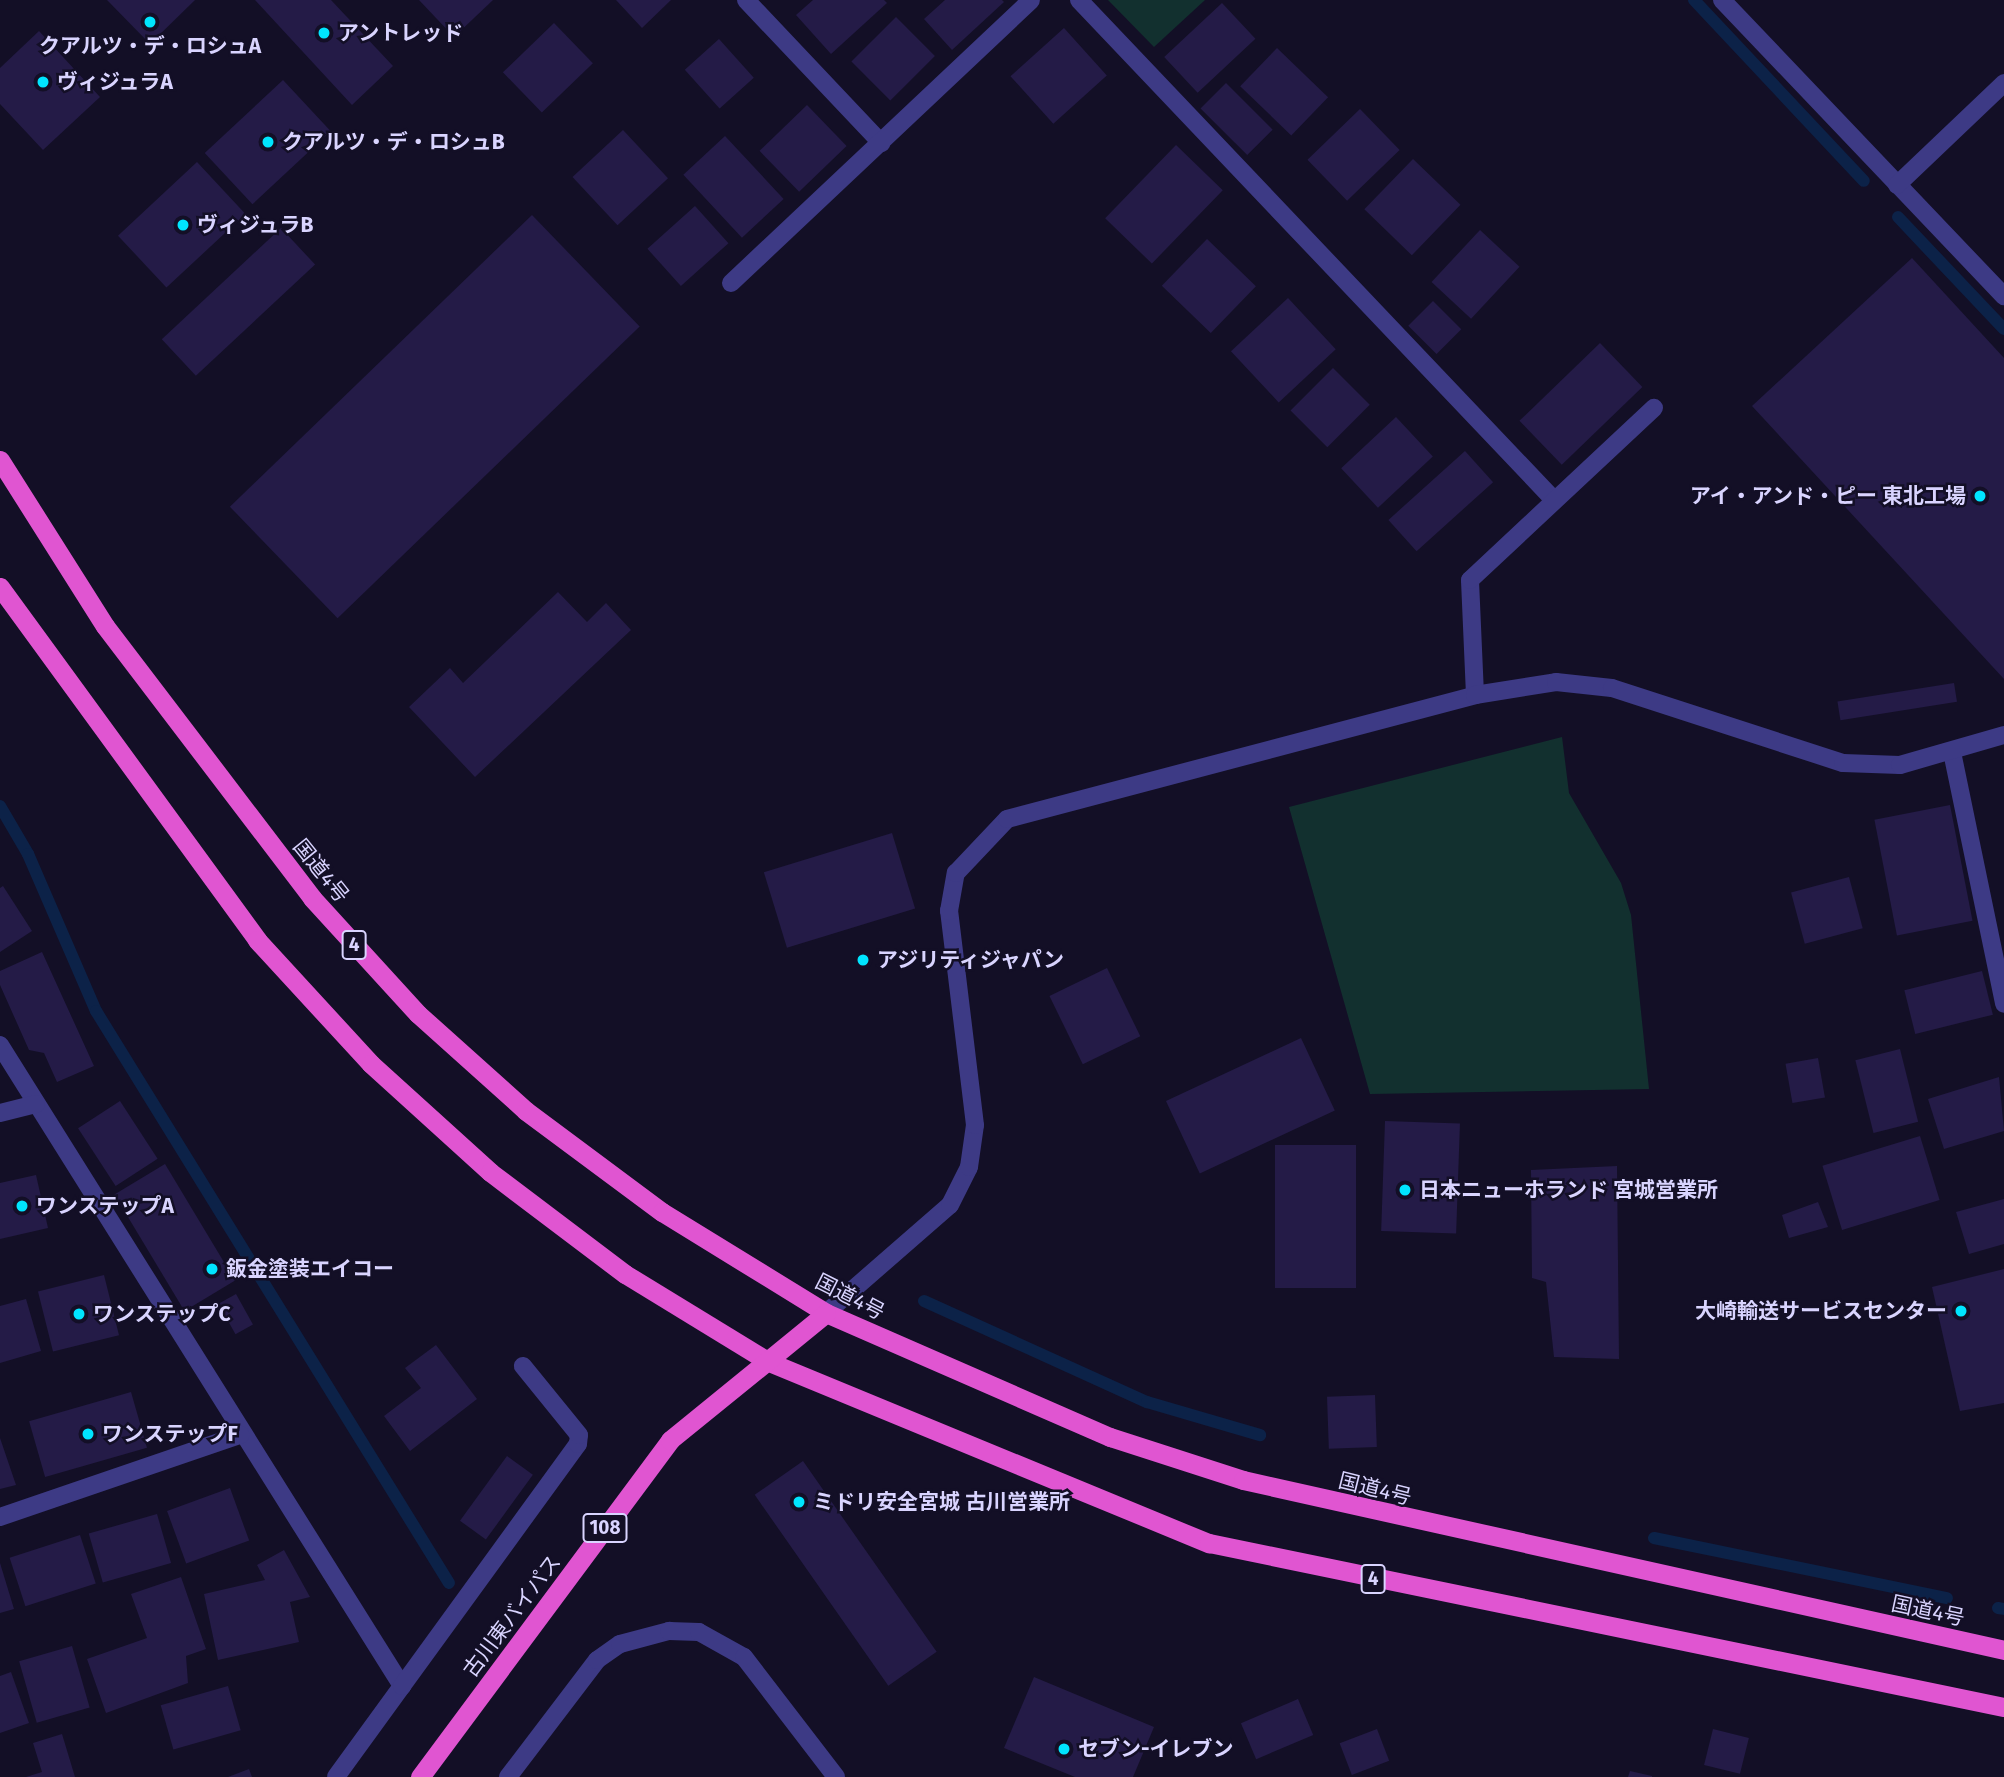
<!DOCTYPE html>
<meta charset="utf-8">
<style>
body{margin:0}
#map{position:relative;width:2004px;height:1777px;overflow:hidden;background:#130f26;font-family:"Fira Sans","Noto Sans JP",sans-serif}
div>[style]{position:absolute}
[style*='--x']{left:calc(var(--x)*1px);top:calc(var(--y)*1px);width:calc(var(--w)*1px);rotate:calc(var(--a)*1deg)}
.green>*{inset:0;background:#12302f}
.stream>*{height:12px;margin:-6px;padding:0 6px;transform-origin:6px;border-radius:6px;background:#0c2248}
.building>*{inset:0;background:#241b47;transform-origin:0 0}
.minor>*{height:18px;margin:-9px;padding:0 9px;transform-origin:9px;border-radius:9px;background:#3d3a85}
.tertiary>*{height:18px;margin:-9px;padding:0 9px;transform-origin:9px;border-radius:9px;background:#3d3a85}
.trunk>*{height:19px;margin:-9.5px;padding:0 9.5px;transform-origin:9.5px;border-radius:9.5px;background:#e055d1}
.dots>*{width:19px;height:19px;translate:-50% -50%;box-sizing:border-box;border:4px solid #130f26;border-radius:50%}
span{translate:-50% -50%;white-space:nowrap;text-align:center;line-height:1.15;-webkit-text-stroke:5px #130f26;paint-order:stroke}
.shield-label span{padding:2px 5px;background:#130f26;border:2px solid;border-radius:5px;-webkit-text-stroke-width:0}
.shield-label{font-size:19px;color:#d9d4ff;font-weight:700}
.poi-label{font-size:21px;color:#d9d4ff;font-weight:700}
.left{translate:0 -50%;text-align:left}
.right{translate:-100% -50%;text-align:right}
.street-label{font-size:21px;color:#d9d4ff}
</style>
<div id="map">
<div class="green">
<div style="clip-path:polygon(1108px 0,1205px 0,1154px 47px)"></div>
<div style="clip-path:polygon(1562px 737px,1569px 793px,1621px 883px,1631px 915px,1649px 1089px,1370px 1094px,1289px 807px)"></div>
</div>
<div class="stream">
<div style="--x:1694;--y:0;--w:248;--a:46.8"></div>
<div style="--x:1898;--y:217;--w:154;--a:46.6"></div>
<div style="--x:0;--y:806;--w:56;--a:59.7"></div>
<div style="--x:28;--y:854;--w:171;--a:66.6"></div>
<div style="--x:96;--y:1011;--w:672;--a:58.32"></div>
<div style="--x:924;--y:1301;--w:245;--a:24.4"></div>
<div style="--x:1147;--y:1402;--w:118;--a:16.3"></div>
<div style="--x:1654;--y:1538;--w:299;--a:11.6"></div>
<div style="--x:1998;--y:1608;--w:6;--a:9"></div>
</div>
<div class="building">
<div style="clip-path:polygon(107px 0,195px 0,150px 44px)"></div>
<div style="clip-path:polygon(255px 0,331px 0,393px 66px,352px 105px)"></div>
<div style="clip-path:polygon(419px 0,493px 0,454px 37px)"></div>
<div style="clip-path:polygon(616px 0,671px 0,642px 28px)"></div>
<div style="clip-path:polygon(813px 0,884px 0,887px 3px,831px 54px,796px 15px)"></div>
<div style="clip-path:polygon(945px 0,1002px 0,1004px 2px,952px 50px,924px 19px)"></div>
<div style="left:1222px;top:3px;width:49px;height:79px;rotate:47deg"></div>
<div style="left:896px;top:17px;width:55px;height:63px;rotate:45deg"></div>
<div style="left:554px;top:23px;width:56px;height:71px;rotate:46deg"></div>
<div style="left:1064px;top:28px;width:64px;height:72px;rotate:48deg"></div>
<div style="clip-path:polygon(39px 31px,100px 97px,43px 150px,0 104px,0 68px)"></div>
<div style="left:719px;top:39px;width:52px;height:46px;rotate:48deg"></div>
<div style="left:1277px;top:48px;width:71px;height:53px;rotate:44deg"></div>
<div style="left:283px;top:80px;width:70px;height:107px;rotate:47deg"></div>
<div style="left:1226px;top:83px;width:66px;height:36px;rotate:45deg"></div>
<div style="left:807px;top:105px;width:57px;height:66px;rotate:46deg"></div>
<div style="left:1360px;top:109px;width:57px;height:73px;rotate:46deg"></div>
<div style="left:623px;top:130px;width:66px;height:69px;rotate:47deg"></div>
<div style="left:725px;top:136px;width:86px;height:57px;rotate:47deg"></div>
<div style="left:1176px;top:145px;width:65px;height:102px;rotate:44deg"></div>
<div style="left:1413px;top:159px;width:66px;height:70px;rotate:44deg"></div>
<div style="left:197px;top:162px;width:71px;height:108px;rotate:47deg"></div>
<div style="left:695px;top:206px;width:50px;height:64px;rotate:48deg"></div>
<div style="left:532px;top:215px;width:155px;height:420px;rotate:46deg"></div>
<div style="left:281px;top:228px;width:50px;height:163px;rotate:47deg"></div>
<div style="left:1480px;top:230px;width:54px;height:71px;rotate:43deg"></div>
<div style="left:1207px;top:239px;width:68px;height:65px;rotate:44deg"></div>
<div style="clip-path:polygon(1912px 258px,2004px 358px,2004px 679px,1752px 406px)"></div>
<div style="left:1288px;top:298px;width:70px;height:78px;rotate:47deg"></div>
<div style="left:1433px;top:301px;width:40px;height:35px;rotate:45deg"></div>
<div style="left:1600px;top:343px;width:61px;height:112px;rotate:46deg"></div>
<div style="left:1333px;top:368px;width:52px;height:60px;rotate:45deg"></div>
<div style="left:1396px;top:417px;width:54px;height:75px;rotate:47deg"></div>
<div style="left:1465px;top:451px;width:42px;height:103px;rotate:48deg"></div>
<div style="clip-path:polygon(558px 592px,587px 622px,606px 603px,631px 630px,475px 777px,409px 707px,450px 668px,463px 683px)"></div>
<div style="left:1954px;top:683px;width:19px;height:118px;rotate:81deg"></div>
<div style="left:1950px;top:805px;width:118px;height:77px;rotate:79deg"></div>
<div style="left:892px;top:833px;width:79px;height:134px;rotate:73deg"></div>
<div style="left:1849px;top:877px;width:53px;height:60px;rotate:75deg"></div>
<div style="clip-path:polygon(3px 886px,32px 931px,0 952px,0 888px)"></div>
<div style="clip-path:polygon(42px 952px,94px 1066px,57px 1082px,44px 1053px,29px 1050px,0 985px,0 971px)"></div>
<div style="left:1107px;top:968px;width:76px;height:64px;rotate:64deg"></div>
<div style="left:1982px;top:971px;width:45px;height:80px;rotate:76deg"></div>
<div style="left:1301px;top:1038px;width:80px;height:149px;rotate:65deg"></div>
<div style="left:1900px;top:1049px;width:75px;height:46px;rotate:76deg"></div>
<div style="left:1818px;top:1058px;width:40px;height:33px;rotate:80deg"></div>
<div style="clip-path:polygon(1999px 1077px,2004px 1131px,1944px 1149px,1928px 1099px)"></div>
<div style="left:120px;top:1101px;width:69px;height:50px;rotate:57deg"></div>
<div style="left:1385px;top:1121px;width:75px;height:110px;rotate:2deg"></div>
<div style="left:1920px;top:1136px;width:67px;height:102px;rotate:73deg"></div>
<div style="left:1356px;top:1145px;width:143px;height:81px;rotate:90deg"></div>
<div style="left:165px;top:1164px;width:136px;height:59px;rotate:59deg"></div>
<div style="clip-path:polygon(1617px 1166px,1619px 1359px,1554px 1357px,1546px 1282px,1532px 1278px,1531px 1170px)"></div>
<div style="clip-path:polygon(36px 1175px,48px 1228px,0 1239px,0 1183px)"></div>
<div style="clip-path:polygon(2004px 1199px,2004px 1244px,1969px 1254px,1956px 1212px)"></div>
<div style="clip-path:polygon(1818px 1202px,1828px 1227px,1789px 1238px,1782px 1215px)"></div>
<div style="clip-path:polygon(2004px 1269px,2004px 1403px,1960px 1411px,1932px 1287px)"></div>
<div style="left:104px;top:1275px;width:62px;height:68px;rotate:76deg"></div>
<div style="left:236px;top:1294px;width:35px;height:20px;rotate:61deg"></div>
<div style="clip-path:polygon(26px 1299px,41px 1351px,0 1363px,0 1306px)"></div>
<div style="clip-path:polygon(436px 1345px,477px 1399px,410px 1451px,384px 1416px,421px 1388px,405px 1368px)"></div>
<div style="left:131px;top:1392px;width:58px;height:106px;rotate:74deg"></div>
<div style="left:1375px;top:1395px;width:52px;height:48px;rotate:88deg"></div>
<div style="clip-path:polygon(0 1438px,16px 1485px,0 1489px)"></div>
<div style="left:507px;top:1456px;width:32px;height:80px;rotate:36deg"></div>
<div style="left:803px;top:1461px;width:233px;height:59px;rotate:55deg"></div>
<div style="left:230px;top:1488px;width:56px;height:67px;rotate:70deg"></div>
<div style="left:157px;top:1514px;width:51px;height:71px;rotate:74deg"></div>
<div style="left:80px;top:1535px;width:51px;height:74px;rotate:72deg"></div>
<div style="clip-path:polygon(284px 1550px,310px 1597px,290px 1602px,299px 1642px,218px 1660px,204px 1594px,265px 1580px,257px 1565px)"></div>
<div style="clip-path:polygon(0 1563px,14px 1609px,0 1613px)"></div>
<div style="clip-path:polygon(181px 1577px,206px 1649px,186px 1656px,188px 1683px,106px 1713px,87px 1659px,147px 1638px,131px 1594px)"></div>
<div style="left:72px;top:1646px;width:64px;height:55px;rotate:74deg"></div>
<div style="clip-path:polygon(11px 1672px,29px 1723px,0 1733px,0 1676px)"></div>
<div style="clip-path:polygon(1034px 1677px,1154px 1727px,1133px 1777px,1075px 1777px,1004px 1748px)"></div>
<div style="left:228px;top:1686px;width:46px;height:70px;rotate:74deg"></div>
<div style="left:1298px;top:1699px;width:39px;height:62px;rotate:67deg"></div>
<div style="left:1377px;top:1729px;width:34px;height:40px;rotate:69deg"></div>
<div style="left:1713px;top:1729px;width:37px;height:37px;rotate:14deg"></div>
<div style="clip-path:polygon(62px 1734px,75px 1777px,26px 1777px,42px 1772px,33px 1743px)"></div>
<div style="clip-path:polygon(249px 1769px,252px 1777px,228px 1777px)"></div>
<div style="clip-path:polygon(1630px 1771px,1652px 1776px,1652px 1777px,1628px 1777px)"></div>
</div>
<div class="minor">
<div style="--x:746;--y:0;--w:197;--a:46.6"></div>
<div style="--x:1079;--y:0;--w:690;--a:46.47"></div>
<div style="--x:1722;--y:0;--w:409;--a:46.4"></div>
<div style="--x:1897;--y:185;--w:148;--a:-43.6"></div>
<div style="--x:731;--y:283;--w:412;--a:-43.3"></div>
<div style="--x:1475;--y:695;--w:115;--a:-92.5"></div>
<div style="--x:1470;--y:580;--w:252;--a:-43.1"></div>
<div style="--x:1952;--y:752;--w:257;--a:78.3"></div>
<div style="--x:0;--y:1045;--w:757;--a:57.91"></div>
<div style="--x:402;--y:1686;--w:112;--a:126"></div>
<div style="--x:0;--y:1113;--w:37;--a:-14"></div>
<div style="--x:0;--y:1517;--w:254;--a:-18.9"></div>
<div style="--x:402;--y:1686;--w:299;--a:-54"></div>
<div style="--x:578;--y:1444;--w:9;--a:-84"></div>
<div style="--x:579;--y:1435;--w:89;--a:-129.1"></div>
</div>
<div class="tertiary">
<div style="--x:826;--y:1313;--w:164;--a:-41.1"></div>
<div style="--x:950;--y:1205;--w:42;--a:-63.4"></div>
<div style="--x:969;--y:1167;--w:42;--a:-81.9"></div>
<div style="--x:975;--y:1125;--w:216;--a:-96.9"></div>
<div style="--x:949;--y:911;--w:39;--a:-80"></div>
<div style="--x:956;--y:873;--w:74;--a:-46.6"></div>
<div style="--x:1007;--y:819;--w:484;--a:-14.8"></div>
<div style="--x:1475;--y:695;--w:82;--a:-9.1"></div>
<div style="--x:1556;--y:682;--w:56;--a:6.1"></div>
<div style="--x:1612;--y:688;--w:243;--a:18"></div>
<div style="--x:1843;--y:763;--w:57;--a:2"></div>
<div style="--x:1900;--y:765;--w:108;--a:-16.1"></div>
<div style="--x:508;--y:1777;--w:147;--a:-52.7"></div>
<div style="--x:597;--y:1660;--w:28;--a:-35"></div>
<div style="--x:620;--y:1644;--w:51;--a:-14.9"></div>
<div style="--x:669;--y:1631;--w:30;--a:2"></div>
<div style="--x:699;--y:1632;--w:51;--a:29.1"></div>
<div style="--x:744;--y:1657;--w:151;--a:52.5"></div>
</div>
<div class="trunk">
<div style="--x:0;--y:460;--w:196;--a:57.7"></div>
<div style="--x:105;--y:626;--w:342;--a:52.7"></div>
<div style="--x:312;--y:898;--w:157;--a:47.6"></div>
<div style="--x:418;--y:1014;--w:145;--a:41.9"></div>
<div style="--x:526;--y:1111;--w:169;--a:36.6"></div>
<div style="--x:662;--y:1212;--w:193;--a:31.6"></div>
<div style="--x:826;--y:1313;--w:310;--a:23.6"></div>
<div style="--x:1110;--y:1437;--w:140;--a:17.9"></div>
<div style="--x:1243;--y:1480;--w:780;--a:12.59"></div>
<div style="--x:0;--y:587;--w:437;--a:53.9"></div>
<div style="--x:257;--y:940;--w:168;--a:47.4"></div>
<div style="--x:371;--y:1064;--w:161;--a:42.2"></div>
<div style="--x:490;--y:1172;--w:169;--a:37.1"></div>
<div style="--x:625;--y:1274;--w:169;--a:31.4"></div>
<div style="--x:769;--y:1362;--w:476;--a:22.4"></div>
<div style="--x:1209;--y:1543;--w:812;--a:11.66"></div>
<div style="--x:420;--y:1777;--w:420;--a:-53.4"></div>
<div style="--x:670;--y:1440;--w:201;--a:-39.1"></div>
</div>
<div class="dots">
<div style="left:150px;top:22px;background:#00e5ff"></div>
<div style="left:324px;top:33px;background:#00e5ff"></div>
<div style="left:43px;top:82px;background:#00e5ff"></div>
<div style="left:268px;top:142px;background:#00e5ff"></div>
<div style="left:183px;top:225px;background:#00e5ff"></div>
<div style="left:1980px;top:496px;background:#00e5ff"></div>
<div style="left:863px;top:960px;background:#00e5ff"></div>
<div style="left:1405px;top:1190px;background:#00e5ff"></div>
<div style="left:22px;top:1206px;background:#00e5ff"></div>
<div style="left:212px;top:1269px;background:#00e5ff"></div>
<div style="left:1961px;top:1311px;background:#00e5ff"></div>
<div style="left:79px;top:1314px;background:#00e5ff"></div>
<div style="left:88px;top:1434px;background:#00e5ff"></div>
<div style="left:799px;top:1502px;background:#00e5ff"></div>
<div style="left:1064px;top:1749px;background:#00e5ff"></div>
</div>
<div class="shield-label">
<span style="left:354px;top:945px">4</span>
<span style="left:605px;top:1528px">108</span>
<span style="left:1373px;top:1579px">4</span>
</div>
<div class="poi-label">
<span class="left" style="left:338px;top:33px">アントレッド</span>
<span style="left:150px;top:46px">クアルツ・デ・ロシュA</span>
<span class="left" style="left:57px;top:82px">ヴィジュラA</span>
<span class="left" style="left:282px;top:142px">クアルツ・デ・ロシュB</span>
<span class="left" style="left:197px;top:225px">ヴィジュラB</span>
<span class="right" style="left:1966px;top:496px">アイ・アンド・ピー 東北工場</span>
<span class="left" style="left:877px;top:960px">アジリティジャパン</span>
<span class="left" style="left:1419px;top:1190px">日本ニューホランド 宮城営業所</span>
<span class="left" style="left:36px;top:1206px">ワンステップA</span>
<span class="left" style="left:226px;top:1269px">鈑金塗装エイコー</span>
<span class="right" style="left:1947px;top:1311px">大崎輸送サービスセンター</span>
<span class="left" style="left:93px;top:1314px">ワンステップC</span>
<span class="left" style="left:102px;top:1434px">ワンステップF</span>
<span class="left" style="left:813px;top:1502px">ミドリ安全宮城 古川営業所</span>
<span class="left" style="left:1078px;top:1749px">セブン-イレブン</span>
</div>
<div class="street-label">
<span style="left:321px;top:871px;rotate:51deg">国道4号</span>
<span style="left:850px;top:1297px;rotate:27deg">国道4号</span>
<span style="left:1375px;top:1489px;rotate:14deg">国道4号</span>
<span style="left:1928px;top:1611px;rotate:12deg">国道4号</span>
<span style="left:512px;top:1616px;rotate:-53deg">古川東バイパス</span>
</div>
</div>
